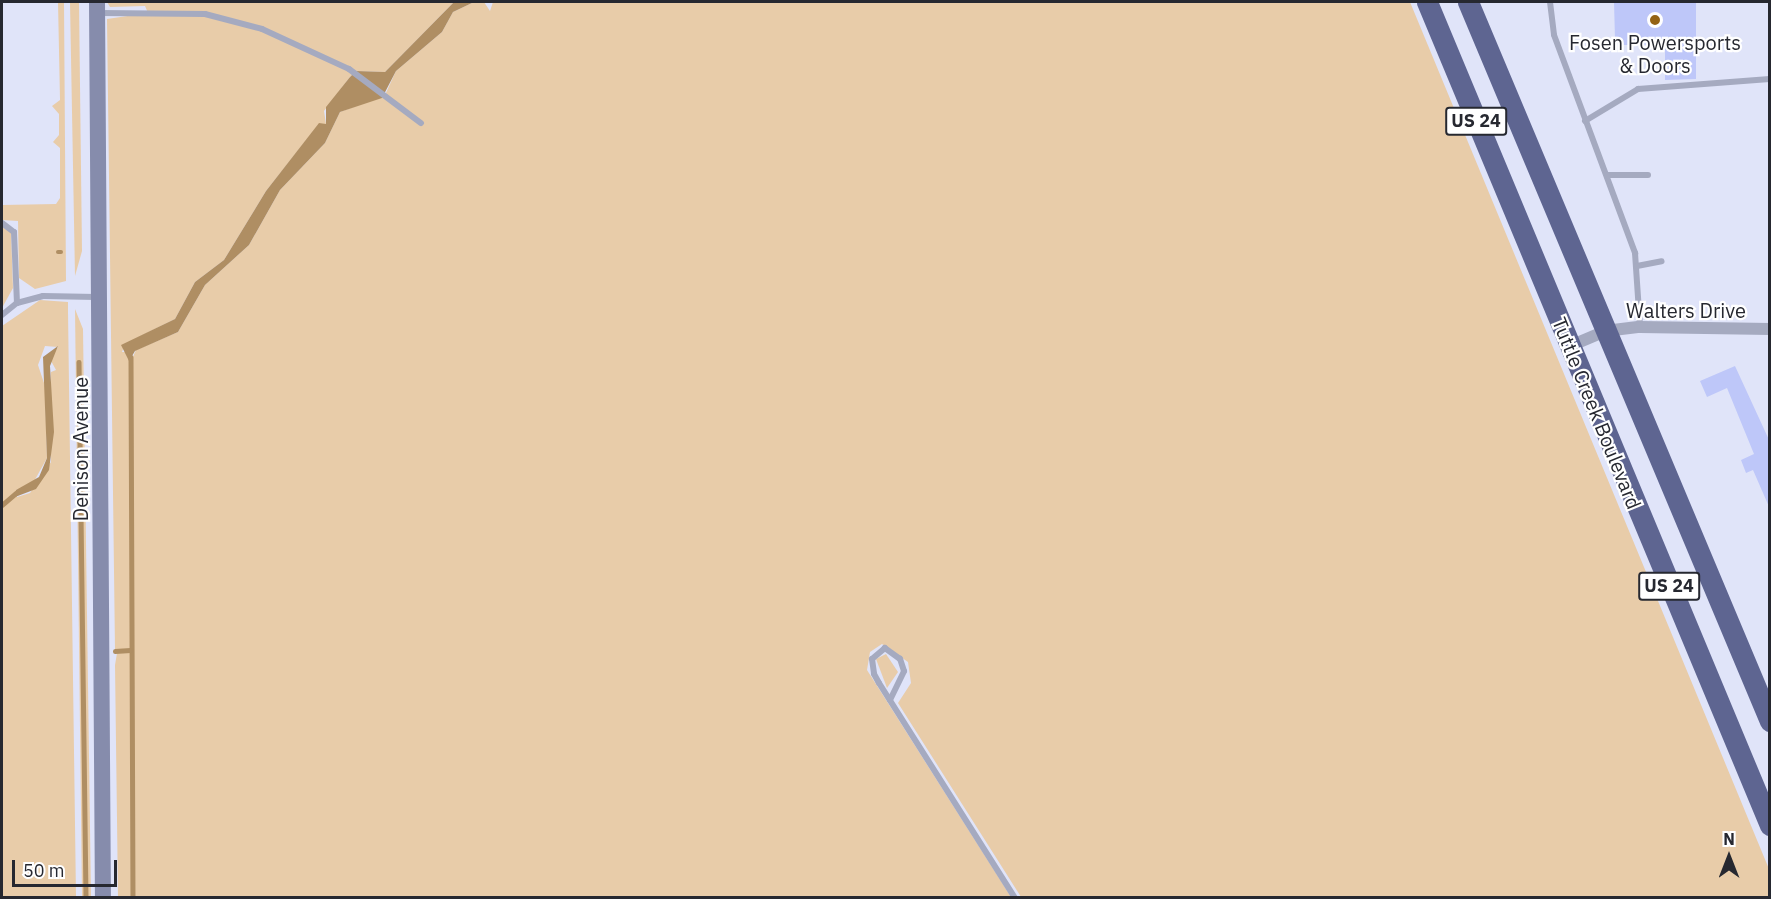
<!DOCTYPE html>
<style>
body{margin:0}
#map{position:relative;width:1771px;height:899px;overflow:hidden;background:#e0e4f9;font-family:"IBM Plex Sans",sans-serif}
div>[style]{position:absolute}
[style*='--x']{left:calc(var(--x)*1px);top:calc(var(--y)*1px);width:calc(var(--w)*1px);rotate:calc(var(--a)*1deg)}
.green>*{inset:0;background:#e8cca9}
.water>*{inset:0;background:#af8e63}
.stream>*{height:4.5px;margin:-2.25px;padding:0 2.25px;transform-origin:2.25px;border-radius:2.25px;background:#af8e63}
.building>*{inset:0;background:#bec7f9}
.lane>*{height:6px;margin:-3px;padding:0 3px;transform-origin:3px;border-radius:3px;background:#a5aac0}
.street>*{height:12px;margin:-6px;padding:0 6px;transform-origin:6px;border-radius:6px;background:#a5aac0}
.secondary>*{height:16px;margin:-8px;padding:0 8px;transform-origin:8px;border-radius:8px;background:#868cac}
.highway>*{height:21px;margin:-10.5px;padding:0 10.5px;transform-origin:10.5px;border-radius:10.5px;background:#5e6591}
.dots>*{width:16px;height:16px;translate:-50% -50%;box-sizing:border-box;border:3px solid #fff;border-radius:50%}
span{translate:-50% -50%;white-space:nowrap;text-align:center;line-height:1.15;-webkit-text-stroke:4.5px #fff;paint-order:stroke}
.shield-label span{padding:2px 4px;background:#fff;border:2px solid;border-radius:4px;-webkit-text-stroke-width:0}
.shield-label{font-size:18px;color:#262830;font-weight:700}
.poi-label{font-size:20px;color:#262830}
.street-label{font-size:20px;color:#262830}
.frame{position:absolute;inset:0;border:3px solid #262830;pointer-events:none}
.north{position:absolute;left:1699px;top:827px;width:60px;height:60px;-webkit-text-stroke:4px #fff;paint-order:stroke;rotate:0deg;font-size:16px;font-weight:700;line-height:24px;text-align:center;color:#262830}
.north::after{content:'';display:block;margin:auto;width:21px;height:27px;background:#262830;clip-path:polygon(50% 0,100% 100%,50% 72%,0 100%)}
.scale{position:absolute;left:12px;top:860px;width:105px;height:27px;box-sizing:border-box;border:3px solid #262830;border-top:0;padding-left:8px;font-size:18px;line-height:21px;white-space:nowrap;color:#262830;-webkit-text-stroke:4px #fff;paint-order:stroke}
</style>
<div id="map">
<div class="green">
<div style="clip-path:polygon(58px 2px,64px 2px,66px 281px,35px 289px,19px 278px,18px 221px,2px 220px,2px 205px,56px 204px,60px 198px,60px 148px,53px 142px,59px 135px,59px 114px,52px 106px,60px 100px)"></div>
<div style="clip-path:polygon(70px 2px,79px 2px,82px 251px,75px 276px)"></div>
<div style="clip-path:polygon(107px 2px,454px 2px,385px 72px,356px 71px,350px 77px,324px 111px,326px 124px,319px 124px,266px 191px,224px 260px,195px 282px,175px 319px,125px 344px,122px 352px,128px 352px,131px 361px,136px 350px,178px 332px,205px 285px,249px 245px,280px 190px,325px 143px,340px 112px,385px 95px,396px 71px,442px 32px,453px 12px,474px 2px,484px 2px,490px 11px,493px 2px,1410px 2px,1769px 869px,1769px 897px,1021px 897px,898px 703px,911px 683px,908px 662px,882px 644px,870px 652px,867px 670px,1011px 897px,118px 897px,115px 665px,117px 653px,123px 651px,115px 650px,107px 19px,148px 13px,145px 6px,110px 7px)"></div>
<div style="clip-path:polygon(2px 227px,11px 232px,13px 288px,2px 308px)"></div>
<div style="clip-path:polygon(evenodd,40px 300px,68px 302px,68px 311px,76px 897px,2px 897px,2px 326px,40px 300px,45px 346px,58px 347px,50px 359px,56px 370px,51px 372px,51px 462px,30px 493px,17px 497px,16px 490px,32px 485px,47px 458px,45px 386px,38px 365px,45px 346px)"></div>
<div style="clip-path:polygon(75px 309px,83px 329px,91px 898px,82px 897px)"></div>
<div style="clip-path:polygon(886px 654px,898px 672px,887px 688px,876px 659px)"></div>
</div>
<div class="water">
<div style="clip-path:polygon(454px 2px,474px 2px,453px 12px,442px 32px,396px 71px,382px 98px,340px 112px,325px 143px,280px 190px,249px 245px,205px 285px,178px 332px,135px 351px,129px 361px,121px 345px,175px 319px,195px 282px,224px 260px,266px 191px,319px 123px,326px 124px,326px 107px,350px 77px,356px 71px,385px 72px)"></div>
<div style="clip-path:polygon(58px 346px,50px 366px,54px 432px,49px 470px,36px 489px,15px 497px,16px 490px,39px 477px,47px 458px,43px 357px)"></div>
</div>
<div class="stream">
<div style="--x:58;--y:252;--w:3;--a:0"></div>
<div style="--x:131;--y:357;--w:541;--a:89.79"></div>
<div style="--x:79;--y:362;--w:536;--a:89.25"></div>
<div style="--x:2;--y:505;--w:18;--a:-41"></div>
<div style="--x:115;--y:651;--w:15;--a:-4"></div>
</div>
<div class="building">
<div style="clip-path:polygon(1614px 2px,1696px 2px,1696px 79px,1665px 80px,1665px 45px,1623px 45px,1623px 39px,1615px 39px)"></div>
<div style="clip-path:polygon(1735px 366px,1770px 442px,1770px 509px,1753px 470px,1746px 473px,1741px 460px,1754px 454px,1727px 388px,1707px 397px,1700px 381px)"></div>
</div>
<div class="lane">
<div style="--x:1550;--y:2;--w:33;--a:83"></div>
<div style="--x:1554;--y:35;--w:233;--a:69.6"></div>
<div style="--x:1635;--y:253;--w:74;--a:86.1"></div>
<div style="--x:100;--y:13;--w:105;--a:0.5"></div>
<div style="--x:205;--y:14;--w:59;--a:14.7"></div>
<div style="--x:262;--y:29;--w:96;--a:24.7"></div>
<div style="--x:349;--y:69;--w:90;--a:36.9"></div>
<div style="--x:1585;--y:121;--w:62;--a:-31.1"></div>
<div style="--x:1638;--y:89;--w:132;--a:-4.3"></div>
<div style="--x:1607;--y:175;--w:41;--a:0"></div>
<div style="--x:2;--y:223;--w:15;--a:37"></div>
<div style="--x:14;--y:232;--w:71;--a:87.6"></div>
<div style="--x:1637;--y:266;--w:25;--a:-11"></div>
<div style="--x:2;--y:315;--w:19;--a:-39"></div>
<div style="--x:17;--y:303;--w:27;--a:-15"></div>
<div style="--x:43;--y:296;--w:53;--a:1.1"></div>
<div style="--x:890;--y:700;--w:32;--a:-64"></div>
<div style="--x:904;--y:671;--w:13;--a:-108"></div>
<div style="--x:900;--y:659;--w:19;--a:-144"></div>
<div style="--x:885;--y:648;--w:17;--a:140"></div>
<div style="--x:872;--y:659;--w:15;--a:82"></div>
<div style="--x:874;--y:674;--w:10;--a:61"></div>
<div style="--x:879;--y:683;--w:254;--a:57.7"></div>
</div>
<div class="street">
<div style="--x:1570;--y:346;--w:38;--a:-23"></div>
<div style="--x:1605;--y:331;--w:35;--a:-7"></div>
<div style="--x:1640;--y:327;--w:130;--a:0.9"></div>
</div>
<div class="secondary">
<div style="--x:97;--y:2;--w:896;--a:89.62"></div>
</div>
<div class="highway">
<div style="--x:1427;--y:2;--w:892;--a:67.38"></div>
<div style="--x:1468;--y:2;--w:780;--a:67.22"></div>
</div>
<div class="dots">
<div style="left:1655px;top:20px;background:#946314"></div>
</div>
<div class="shield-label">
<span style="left:1476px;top:121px">US 24</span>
<span style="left:1669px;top:586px">US 24</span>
</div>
<div class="poi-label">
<span style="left:1655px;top:54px">Fosen Powersports<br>&amp; Doors</span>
</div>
<div class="street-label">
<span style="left:1686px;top:310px">Walters Drive</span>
<span style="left:1597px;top:413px;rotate:68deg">Tuttle Creek Boulevard</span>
<span style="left:80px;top:449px;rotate:-90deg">Denison Avenue</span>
</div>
<div class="frame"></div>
<div class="north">N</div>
<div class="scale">50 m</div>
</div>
